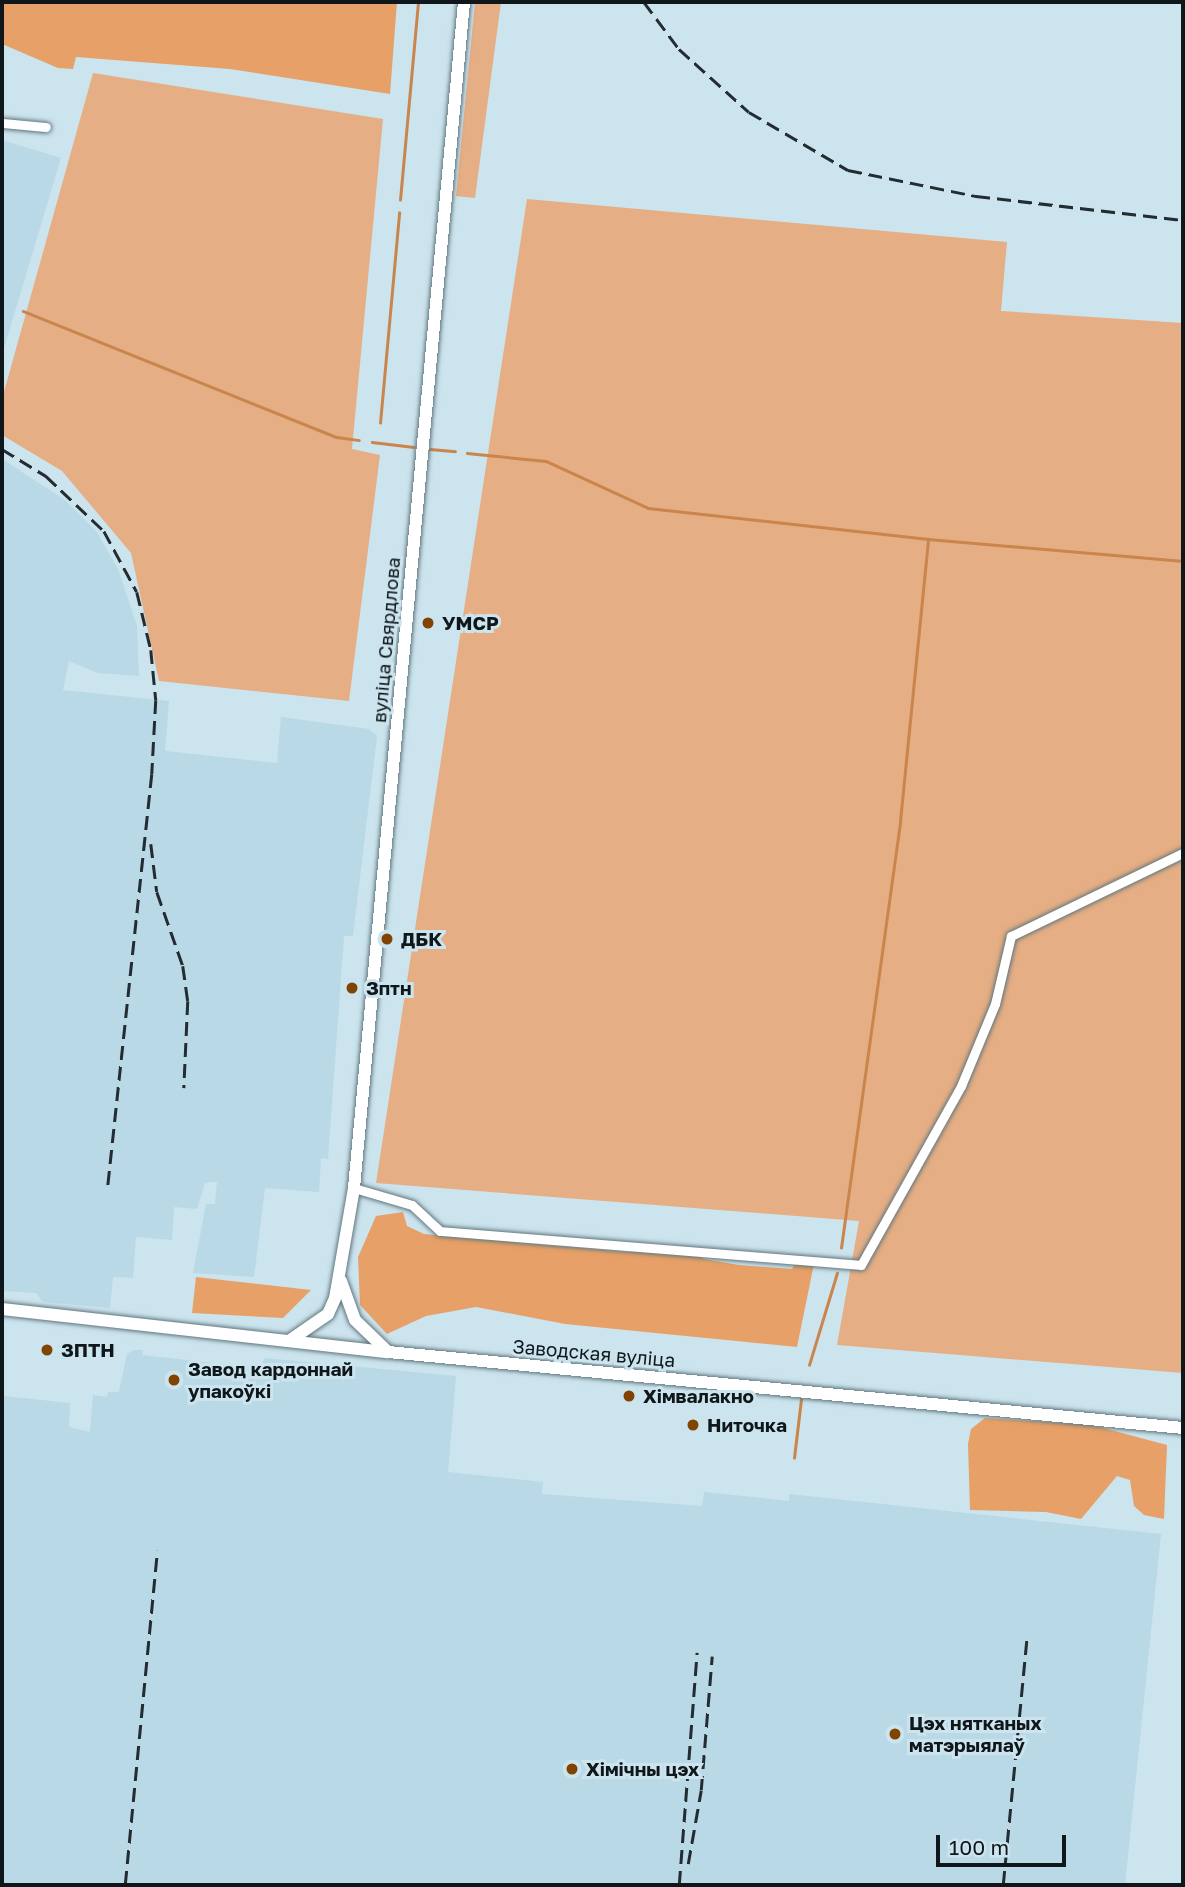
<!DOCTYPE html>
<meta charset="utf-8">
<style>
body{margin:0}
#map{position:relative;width:1185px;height:1887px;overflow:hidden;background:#cce4ee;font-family:"Golos Text",sans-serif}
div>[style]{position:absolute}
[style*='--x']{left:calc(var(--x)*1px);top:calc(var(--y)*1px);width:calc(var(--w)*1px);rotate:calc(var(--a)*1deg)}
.built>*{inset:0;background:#b9d9e6}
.green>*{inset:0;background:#e6ae84}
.forest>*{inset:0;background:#e7a067}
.stream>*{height:2.5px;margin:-1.25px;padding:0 1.25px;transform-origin:1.25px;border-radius:1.25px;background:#ca854c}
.roads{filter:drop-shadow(0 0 2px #61777f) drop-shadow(0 0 2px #61777f)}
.street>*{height:9px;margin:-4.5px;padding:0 4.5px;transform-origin:4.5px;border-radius:4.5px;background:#fff}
.secondary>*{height:12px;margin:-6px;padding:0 6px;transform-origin:6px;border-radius:6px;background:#fff}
.rail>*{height:2.5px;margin-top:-1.25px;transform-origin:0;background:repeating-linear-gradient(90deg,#232c31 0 14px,transparent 0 21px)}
.dots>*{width:19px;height:19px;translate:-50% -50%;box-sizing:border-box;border:4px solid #cce4ee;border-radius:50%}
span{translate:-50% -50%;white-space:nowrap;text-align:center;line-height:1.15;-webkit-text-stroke:6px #cce4ee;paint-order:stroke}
.poi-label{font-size:19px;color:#0f171b;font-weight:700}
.left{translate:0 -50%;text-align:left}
.street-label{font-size:19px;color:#0f171b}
.frame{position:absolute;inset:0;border:4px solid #0f171b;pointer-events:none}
.scale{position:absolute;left:936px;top:1835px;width:130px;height:32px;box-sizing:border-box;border:4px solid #0f171b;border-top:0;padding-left:9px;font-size:21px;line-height:24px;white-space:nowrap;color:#0f171b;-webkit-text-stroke:5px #cce4ee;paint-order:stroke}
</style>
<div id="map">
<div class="built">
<div style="clip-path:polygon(2px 140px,61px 158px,2px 355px)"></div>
<div style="clip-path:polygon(2px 459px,65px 500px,97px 532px,118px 569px,137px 626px,139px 676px,98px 673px,69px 661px,63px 690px,169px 701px,165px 751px,277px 763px,281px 717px,369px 729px,377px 736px,353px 936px,344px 936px,328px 1159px,321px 1158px,319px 1192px,265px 1188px,254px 1277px,193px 1273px,206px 1204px,215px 1204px,217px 1182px,211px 1182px,205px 1183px,197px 1209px,174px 1207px,172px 1240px,136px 1237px,133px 1278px,113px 1277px,110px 1308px,43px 1302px,36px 1293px,2px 1291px)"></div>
<div style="clip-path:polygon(134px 1350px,143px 1350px,142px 1355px,259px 1368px,265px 1358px,456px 1376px,448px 1472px,543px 1482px,542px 1494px,702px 1506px,704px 1492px,789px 1501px,789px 1494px,1161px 1534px,1125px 1885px,2px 1885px,4px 1396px,70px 1403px,69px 1427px,90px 1432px,93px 1395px,107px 1397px,108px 1392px,119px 1392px,127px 1354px)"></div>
</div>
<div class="green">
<div style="clip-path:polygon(475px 2px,501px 2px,475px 198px,456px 196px)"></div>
<div style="clip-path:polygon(93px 73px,383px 119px,352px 449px,380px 455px,349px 701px,159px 681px,131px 553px,62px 471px,2px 435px,2px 399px)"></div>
<div style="clip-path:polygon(527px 199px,1007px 242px,1001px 311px,1183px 323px,1183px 1373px,837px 1345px,859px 1221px,376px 1183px)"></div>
</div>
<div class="forest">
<div style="clip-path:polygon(2px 2px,397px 2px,390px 94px,230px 69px,76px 57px,73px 69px,58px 68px,2px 44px)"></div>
<div style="clip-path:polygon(403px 1212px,407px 1226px,424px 1234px,627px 1252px,695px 1253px,704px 1259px,739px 1265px,792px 1269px,799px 1255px,815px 1259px,797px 1347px,565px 1324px,476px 1307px,426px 1316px,387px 1334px,360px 1305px,358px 1257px,376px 1216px)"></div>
<div style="clip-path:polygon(196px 1277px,311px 1290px,283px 1318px,192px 1313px)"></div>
<div style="clip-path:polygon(985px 1418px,1092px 1425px,1167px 1445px,1164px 1519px,1144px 1515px,1134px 1506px,1130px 1480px,1117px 1476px,1081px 1519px,1046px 1512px,970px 1510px,968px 1444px,971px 1429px)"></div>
</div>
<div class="stream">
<div style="--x:400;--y:200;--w:199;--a:-84.8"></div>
<div style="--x:23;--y:311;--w:338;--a:21.9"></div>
<div style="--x:337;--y:437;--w:22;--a:8"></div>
<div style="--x:380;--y:423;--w:211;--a:-84.8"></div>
<div style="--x:372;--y:442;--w:42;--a:6.8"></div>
<div style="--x:430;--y:449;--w:25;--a:5"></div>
<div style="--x:467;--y:453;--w:79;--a:5.8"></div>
<div style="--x:546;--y:461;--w:112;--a:24.7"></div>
<div style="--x:648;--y:508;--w:282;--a:6.3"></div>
<div style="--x:928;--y:539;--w:256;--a:4.9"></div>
<div style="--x:841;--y:1248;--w:431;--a:-82.1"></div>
<div style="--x:900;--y:821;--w:283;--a:-84.3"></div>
<div style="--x:809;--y:1365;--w:96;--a:-73.1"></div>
<div style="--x:794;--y:1458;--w:59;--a:-83.2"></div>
</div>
<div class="roads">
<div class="street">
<div style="--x:2;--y:123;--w:44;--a:5.2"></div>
<div style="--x:354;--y:1188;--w:60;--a:16.3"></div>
<div style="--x:412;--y:1205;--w:38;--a:43"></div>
<div style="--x:440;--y:1231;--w:422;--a:4.6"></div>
<div style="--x:861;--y:1265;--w:205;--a:-60.8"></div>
<div style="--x:961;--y:1086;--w:89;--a:-67.5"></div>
<div style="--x:995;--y:1004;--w:70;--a:-76.8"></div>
<div style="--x:1011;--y:936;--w:191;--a:-25.8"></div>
</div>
<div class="secondary">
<div style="--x:341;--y:1281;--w:41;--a:70.3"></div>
<div style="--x:355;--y:1320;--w:45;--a:44.1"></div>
<div style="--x:2;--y:1309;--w:388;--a:6.4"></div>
<div style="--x:388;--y:1352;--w:799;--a:5.46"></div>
<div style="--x:289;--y:1341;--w:47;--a:-34.7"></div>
<div style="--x:328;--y:1314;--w:17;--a:-66"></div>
<div style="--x:335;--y:1298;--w:112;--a:-80.2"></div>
<div style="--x:354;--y:1188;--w:1191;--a:-84.7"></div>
</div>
</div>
<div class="rail">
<div style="--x:644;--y:2;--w:59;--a:53.3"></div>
<div style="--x:679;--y:49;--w:94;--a:42"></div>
<div style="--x:749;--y:112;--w:115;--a:30.4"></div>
<div style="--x:848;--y:170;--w:131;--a:11.5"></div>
<div style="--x:976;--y:196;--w:208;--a:6.6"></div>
<div style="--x:2;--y:449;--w:52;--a:31.5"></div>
<div style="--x:46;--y:476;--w:80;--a:43.5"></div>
<div style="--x:104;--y:531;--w:69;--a:61.6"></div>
<div style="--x:137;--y:592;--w:60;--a:76.4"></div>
<div style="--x:151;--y:650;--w:50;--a:84.3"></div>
<div style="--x:156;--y:700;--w:74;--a:93.1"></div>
<div style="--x:152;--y:774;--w:420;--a:96.1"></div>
<div style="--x:151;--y:844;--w:48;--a:82.9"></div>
<div style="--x:157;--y:892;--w:78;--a:70.6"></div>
<div style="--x:183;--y:966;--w:35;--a:82"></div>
<div style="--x:188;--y:1001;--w:87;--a:92.6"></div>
<div style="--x:688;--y:1864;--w:75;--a:-80"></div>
<div style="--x:701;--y:1790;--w:134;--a:-85.3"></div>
<div style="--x:125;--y:1885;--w:336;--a:-84.5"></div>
<div style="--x:679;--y:1885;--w:233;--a:-85.6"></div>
<div style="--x:1003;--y:1885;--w:251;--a:-84.5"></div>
</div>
<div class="dots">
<div style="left:428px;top:623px;background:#804400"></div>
<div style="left:387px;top:939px;background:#804400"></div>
<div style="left:352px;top:988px;background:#804400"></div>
<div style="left:47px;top:1350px;background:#804400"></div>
<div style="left:174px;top:1380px;background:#804400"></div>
<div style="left:629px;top:1396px;background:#804400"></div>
<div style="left:693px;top:1425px;background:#804400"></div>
<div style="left:895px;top:1734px;background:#804400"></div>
<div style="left:572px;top:1769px;background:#804400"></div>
</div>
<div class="poi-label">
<span class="left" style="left:442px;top:623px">УМСР</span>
<span class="left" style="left:401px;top:939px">ДБК</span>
<span class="left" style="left:366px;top:988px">Зптн</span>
<span class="left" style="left:61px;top:1350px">ЗПТН</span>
<span class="left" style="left:188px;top:1380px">Завод кардоннай<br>упакоўкі</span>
<span class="left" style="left:643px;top:1396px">Хімвалакно</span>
<span class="left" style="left:707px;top:1425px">Ниточка</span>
<span class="left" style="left:909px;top:1734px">Цэх нятканых<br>матэрыялаў</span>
<span class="left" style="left:586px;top:1769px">Хімічны цэх</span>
</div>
<div class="street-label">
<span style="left:386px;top:640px;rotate:-85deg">вуліца Свярдлова</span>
<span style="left:594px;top:1353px;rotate:5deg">Заводская вуліца</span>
</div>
<div class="frame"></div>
<div class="scale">100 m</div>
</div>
